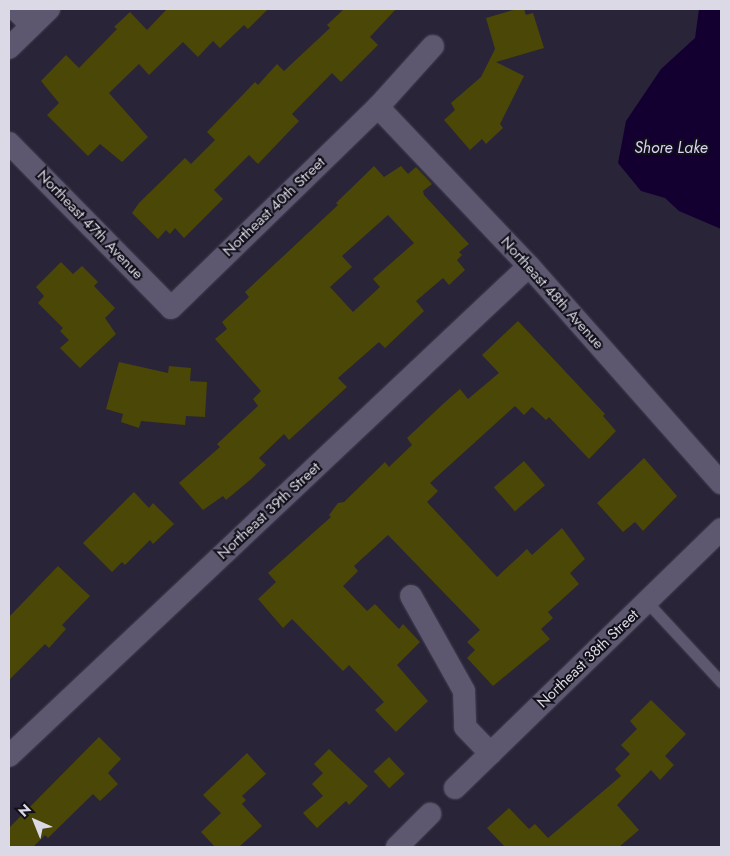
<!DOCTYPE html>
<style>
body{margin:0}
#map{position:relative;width:730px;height:856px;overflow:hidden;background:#292438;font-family:Jost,sans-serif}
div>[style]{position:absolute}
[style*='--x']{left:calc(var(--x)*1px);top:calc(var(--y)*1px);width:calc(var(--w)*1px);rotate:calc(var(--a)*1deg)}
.water>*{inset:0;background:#130031}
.building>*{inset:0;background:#4b4706;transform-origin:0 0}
.roads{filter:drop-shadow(0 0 1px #423e4f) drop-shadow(0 0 1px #423e4f)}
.service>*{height:11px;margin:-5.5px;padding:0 5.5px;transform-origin:5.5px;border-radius:5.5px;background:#5d576f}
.minor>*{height:22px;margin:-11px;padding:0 11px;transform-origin:11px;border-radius:11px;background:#5d576f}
span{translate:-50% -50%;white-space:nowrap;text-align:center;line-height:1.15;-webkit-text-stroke:4px #110f18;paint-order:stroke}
.street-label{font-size:15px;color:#dcd9e7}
.water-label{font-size:16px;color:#dbd3f8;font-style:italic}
.frame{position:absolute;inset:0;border:10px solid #dcd9e7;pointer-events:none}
.north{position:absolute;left:10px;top:796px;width:50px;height:50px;-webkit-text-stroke:4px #110f18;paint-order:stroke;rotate:316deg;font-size:14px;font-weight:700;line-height:20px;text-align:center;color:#dcd9e7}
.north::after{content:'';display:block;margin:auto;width:18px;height:22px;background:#dcd9e7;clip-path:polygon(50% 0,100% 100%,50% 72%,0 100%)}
</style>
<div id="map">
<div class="water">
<div style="clip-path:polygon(699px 9px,721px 9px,721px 229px,679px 211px,665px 198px,641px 191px,618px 163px,626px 121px,661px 69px,695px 38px)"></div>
</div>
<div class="building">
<div style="clip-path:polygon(167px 9px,268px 9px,248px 29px,244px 25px,220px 48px,213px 41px,198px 57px,183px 42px,149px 75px,139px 64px,109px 93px,148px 137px,122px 162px,100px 144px,88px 156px,47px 115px,59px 103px,41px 81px,66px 55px,79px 68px,117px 29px,114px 27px,130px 12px,147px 30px)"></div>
<div style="clip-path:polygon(344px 9px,396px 9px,370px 37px,378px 45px,341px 82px,332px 73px,292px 114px,299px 121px,258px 164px,249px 155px,214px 190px,223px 199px,184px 238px,175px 228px,170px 234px,166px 230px,158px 239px,132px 213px,139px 203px,185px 158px,191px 164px,215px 140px,207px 132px,255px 82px,258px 85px,277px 64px,284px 71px,330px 28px,327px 25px)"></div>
<div style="clip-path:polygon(517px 9px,524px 9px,526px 15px,533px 13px,544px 48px,496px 62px,524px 76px,500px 124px,503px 128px,486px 144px,482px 139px,470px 150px,444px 120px,455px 110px,451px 103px,481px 77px,495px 49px,486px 18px)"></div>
<div style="clip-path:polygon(evenodd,374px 166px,384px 177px,401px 166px,408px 174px,416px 167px,432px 184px,423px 191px,424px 195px,469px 244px,459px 252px,462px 255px,457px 260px,465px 270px,449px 285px,443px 278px,416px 301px,424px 311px,385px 348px,379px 342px,338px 378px,347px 387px,289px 440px,284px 434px,259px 458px,266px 465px,250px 480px,226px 500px,223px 496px,203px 510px,179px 483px,220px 447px,217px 444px,258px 406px,253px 399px,261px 391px,215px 339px,227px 329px,222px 322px,249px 297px,245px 292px,338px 205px,336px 203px,374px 166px,388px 215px,414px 243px,373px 279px,380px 287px,353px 312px,330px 287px,352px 267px,342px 256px,388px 215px)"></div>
<div style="clip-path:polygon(61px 262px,73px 274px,82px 266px,98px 282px,94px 286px,115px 308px,105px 318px,116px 334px,80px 368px,60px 348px,69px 340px,60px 331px,63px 328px,38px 303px,44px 296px,36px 287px)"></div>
<div style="clip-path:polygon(518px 321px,605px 414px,603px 416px,616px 431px,589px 459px,549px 417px,546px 420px,532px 407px,524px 415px,515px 406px,430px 483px,438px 491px,427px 502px,497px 577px,527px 549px,532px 555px,562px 528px,585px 559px,570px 573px,579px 584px,548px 612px,553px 618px,541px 629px,550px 639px,493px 686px,467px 658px,475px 650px,467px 642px,480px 630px,388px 535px,354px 566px,358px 571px,343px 586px,367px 611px,375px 604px,399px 629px,403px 624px,420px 642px,397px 665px,428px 701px,396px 732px,375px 710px,384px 702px,349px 665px,343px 671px,292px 619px,283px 628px,258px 599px,276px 582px,268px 573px,331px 517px,329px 515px,338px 503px,344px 502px,385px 462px,389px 467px,412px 445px,407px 438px,443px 404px,460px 389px,468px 399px,499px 373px,482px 355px)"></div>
<div style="clip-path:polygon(119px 362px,168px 373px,169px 366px,191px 368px,190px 381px,207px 382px,205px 417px,186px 416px,185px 425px,141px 421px,139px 428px,121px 422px,123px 414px,106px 409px)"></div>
<div style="clip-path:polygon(644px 458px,677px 496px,643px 531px,635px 522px,623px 532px,597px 503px)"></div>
<div style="left:524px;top:461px;width:32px;height:40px;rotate:49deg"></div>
<div style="clip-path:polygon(134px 492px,149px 508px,153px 503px,174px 524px,153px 544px,150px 540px,125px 565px,122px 562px,112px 572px,83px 543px)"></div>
<div style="clip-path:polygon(58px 566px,90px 596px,62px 625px,66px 629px,49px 648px,45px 644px,9px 680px,9px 617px)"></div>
<div style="clip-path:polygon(651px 700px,686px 734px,665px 756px,674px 765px,660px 780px,651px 770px,617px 805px,639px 830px,619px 847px,505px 847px,487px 828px,509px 808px,529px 829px,535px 824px,548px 838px,621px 776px,615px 769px,630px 754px,621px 745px,637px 729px,630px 721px)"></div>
<div style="clip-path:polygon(99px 737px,121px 759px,108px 773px,118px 784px,100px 801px,93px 794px,48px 838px,45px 835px,33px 847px,9px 847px,9px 828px)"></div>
<div style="clip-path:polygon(329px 749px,368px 786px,349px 805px,346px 801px,317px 828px,303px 813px,323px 796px,312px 784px,323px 773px,314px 764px)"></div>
<div style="clip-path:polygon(247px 753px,266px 774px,242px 796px,246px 800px,242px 804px,262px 826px,239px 847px,215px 847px,201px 832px,221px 813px,203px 795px)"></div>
<div style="left:389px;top:757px;width:23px;height:21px;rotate:47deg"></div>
</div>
<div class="roads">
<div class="service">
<div style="--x:647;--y:602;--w:109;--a:47.2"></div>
</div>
<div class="minor">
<div style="--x:15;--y:9;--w:23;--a:45"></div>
<div style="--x:9;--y:48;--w:56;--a:-44.3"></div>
<div style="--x:378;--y:107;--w:219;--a:46.5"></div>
<div style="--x:529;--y:266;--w:290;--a:48.5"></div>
<div style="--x:9;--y:143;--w:231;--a:45.5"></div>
<div style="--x:171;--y:308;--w:289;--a:-44.2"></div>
<div style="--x:378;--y:107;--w:82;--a:-48"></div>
<div style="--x:411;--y:596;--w:109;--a:60.8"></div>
<div style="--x:464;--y:691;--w:36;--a:88"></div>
<div style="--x:465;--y:727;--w:37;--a:46"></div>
<div style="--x:9;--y:756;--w:714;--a:-43.3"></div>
<div style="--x:455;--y:788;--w:371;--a:-44.2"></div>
<div style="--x:397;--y:847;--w:47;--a:-45"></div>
</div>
</div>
<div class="street-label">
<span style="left:274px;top:207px;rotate:-44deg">Northeast 40th Street</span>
<span style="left:90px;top:225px;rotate:46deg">Northeast 47th Avenue</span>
<span style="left:552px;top:293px;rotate:48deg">Northeast 48th Avenue</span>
<span style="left:269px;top:511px;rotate:-43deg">Northeast 39th Street</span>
<span style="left:588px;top:659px;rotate:-44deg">Northeast 38th Street</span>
</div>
<div class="water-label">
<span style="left:671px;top:148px">Shore Lake</span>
</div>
<div class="frame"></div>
<div class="north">N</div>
</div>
